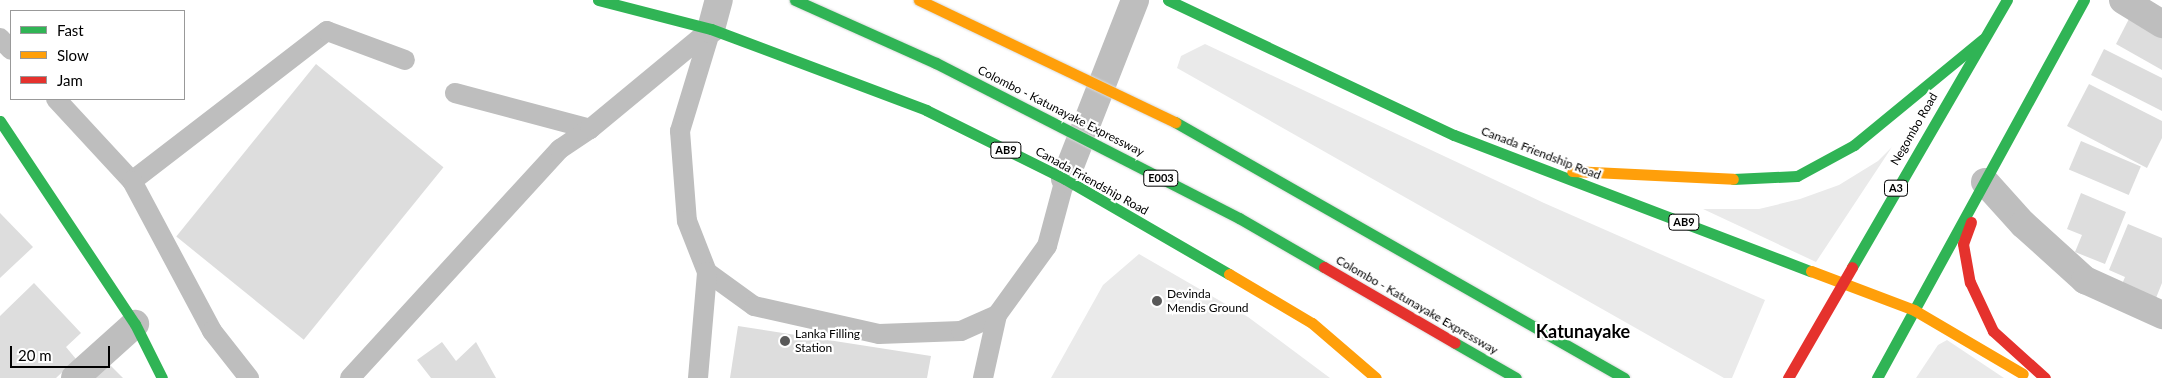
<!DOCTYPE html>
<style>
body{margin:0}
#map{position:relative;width:2162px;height:378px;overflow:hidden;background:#fff;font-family:Lato,sans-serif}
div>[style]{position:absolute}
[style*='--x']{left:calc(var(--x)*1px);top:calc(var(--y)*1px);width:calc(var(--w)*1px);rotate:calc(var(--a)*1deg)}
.green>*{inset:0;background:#eaeaea}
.building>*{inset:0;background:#ddd;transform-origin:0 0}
.lane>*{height:20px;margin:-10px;padding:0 10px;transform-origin:10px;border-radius:10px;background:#bebebe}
.street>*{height:28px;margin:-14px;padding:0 14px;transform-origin:14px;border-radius:14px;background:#bebebe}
.fast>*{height:11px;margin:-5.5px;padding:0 5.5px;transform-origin:5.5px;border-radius:5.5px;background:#30b455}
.slow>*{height:11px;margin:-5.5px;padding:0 5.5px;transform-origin:5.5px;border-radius:5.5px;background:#ff9f0a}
.jam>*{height:11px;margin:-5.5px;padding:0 5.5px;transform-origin:5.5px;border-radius:5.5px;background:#e5322d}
.bridges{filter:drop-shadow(0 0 1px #dbdbdb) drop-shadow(0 0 1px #dbdbdb)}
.fast-bridge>*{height:11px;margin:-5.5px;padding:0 5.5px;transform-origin:5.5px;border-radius:5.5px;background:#30b455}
.slow-bridge>*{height:11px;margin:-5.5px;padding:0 5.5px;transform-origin:5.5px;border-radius:5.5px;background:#ff9f0a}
.jam-bridge>*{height:11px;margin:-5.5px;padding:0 5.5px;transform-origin:5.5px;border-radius:5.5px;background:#e5322d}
.dots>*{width:14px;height:14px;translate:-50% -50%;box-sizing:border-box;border:2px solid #fff;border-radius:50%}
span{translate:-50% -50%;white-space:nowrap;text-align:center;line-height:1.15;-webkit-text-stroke:4.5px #fff;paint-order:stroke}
.shield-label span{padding:1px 4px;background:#fff;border:1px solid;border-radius:4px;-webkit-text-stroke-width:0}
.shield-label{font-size:11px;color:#000;font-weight:700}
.street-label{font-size:12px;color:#000}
.poi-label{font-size:12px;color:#000}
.left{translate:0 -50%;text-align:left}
.district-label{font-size:18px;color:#000;font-weight:700}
.legend{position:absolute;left:10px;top:10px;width:175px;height:90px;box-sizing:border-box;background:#fff;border:1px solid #999;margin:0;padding:6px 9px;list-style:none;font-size:15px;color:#000}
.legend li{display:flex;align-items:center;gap:10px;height:25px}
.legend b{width:25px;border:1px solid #999}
.scale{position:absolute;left:10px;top:346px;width:100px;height:22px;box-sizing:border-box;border:2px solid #000;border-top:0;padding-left:6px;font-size:15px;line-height:18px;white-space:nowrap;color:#000;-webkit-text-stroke:4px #fff;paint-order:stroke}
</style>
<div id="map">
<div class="green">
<div style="clip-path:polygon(1205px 44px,1544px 203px,1765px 300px,1732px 378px,1724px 378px,1177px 68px,1181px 56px)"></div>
<div style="clip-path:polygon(1892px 147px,1816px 262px,1703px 209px,1759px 209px,1800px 199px,1839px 185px,1878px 161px)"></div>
<div style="clip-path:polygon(1139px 254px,1248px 317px,1330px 378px,1051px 378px,1103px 285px)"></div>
<div style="clip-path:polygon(1947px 340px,2004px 378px,1916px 378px,1938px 345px)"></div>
</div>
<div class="building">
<div style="clip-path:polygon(2132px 13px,2162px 29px,2162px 70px,2116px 44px)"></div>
<div style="clip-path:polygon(2104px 49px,2162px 78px,2162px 111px,2091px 75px)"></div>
<div style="left:316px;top:64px;width:164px;height:222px;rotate:39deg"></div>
<div style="clip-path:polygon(2089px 84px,2162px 121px,2162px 138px,2147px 168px,2067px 126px)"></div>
<div style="left:2081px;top:141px;width:65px;height:31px;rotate:23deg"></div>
<div style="clip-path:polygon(2081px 193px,2126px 212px,2105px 264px,2075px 252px,2082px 235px,2067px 229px)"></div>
<div style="clip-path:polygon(0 213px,33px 247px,0 278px)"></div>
<div style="clip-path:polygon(2128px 224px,2162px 238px,2162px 283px,2154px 303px,2120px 289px,2125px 277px,2109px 270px)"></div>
<div style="clip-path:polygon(34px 283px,81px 333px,66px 347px,76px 359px,56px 378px,0 378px,0 316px)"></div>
<div style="clip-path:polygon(738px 326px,931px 356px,927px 378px,730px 378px)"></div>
<div style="clip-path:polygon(442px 342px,456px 361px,476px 342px,496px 378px,431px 378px,417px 360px)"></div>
<div style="clip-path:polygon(109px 364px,123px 378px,94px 378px)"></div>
</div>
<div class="lane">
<div style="--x:711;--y:29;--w:107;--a:106.9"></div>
<div style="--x:680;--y:131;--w:90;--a:85.6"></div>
<div style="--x:687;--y:221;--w:55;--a:68.6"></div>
<div style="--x:707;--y:272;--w:58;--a:35.9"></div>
<div style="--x:754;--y:306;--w:128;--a:12.6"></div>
<div style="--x:879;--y:334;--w:82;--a:-2.1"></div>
<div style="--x:961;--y:331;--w:39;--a:-24"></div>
<div style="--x:997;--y:315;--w:85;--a:-54.1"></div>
<div style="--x:1047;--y:246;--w:69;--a:-75"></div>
<div style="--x:0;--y:38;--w:16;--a:47"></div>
<div style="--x:455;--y:93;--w:140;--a:14.9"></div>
<div style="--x:56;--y:99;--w:112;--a:47.2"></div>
<div style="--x:132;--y:181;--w:246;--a:-37.6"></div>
<div style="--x:327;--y:31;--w:83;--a:20.4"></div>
<div style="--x:132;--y:181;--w:170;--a:61.9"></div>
<div style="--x:212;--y:331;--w:60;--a:51.8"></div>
<div style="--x:350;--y:378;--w:311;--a:-47.5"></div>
<div style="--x:560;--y:149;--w:36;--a:-34"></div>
<div style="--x:590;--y:129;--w:157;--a:-39.6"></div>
<div style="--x:698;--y:378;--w:106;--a:-85.1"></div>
<div style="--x:983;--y:378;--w:65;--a:-77.5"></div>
</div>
<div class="street">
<div style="--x:2123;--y:0;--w:46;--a:31.6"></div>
<div style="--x:711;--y:29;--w:30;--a:-75"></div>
<div style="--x:1065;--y:179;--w:192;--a:-68.6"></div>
<div style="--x:1985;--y:182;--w:57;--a:47.9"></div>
<div style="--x:2023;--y:224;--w:84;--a:42.1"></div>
<div style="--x:2085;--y:280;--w:85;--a:24.4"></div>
<div style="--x:75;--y:378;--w:81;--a:-42"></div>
</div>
<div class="fast">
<div style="--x:598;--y:0;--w:117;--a:14.4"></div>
<div style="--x:711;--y:29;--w:230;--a:20.6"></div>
<div style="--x:926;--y:110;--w:155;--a:26.4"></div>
<div style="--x:1065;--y:179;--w:190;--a:30.1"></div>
<div style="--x:1168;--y:0;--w:316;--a:25.3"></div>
<div style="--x:1454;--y:135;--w:382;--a:20.9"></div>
<div style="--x:0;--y:121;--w:244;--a:56.4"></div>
<div style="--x:135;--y:324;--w:60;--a:63.4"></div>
<div style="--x:1733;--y:179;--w:64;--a:-2.7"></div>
<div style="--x:1797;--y:176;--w:65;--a:-28.5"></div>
<div style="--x:1854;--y:145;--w:167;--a:-39.4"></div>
<div style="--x:1852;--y:267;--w:309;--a:-59.9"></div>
<div style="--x:1877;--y:378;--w:431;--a:-61.3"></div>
</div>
<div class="slow">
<div style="--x:1572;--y:171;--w:161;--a:2.8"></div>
<div style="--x:1811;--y:271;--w:110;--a:20.7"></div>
<div style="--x:1229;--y:274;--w:96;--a:30.6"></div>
<div style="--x:1312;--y:323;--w:84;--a:40.7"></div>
<div style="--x:1914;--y:310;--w:126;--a:30.4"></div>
</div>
<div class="jam">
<div style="--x:1971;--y:222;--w:23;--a:110"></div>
<div style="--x:1963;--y:244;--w:39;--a:80"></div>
<div style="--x:1970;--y:282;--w:54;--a:64.9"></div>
<div style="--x:1993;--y:331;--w:70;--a:42.1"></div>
<div style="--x:1788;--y:378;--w:128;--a:-60"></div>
</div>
<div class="bridges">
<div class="fast-bridge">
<div style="--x:795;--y:0;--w:154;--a:24.1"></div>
<div style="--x:936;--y:63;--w:340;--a:27.1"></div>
<div style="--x:1239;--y:218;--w:98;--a:30"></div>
<div style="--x:1175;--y:122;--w:517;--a:29.69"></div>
<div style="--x:1455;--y:343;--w:70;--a:29.8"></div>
</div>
<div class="slow-bridge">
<div style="--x:919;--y:0;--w:284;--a:25.5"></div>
</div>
<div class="jam-bridge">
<div style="--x:1324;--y:267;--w:151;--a:30.1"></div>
</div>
</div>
<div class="dots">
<div style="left:1157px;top:301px;background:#595959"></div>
<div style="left:785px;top:341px;background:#595959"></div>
</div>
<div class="shield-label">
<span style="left:1006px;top:150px">AB9</span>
<span style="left:1161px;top:178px">E003</span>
<span style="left:1896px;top:188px">A3</span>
<span style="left:1684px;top:222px">AB9</span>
</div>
<div class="street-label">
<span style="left:1061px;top:111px;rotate:27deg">Colombo - Katunayake Expressway</span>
<span style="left:1914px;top:129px;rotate:-60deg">Negombo Road</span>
<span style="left:1541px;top:153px;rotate:21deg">Canada Friendship Road</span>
<span style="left:1092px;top:181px;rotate:29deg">Canada Friendship Road</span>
<span style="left:1417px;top:305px;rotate:30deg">Colombo - Katunayake Expressway</span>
</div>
<div class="poi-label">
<span class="left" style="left:1167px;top:301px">Devinda<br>Mendis Ground</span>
<span class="left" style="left:795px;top:341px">Lanka Filling<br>Station</span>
</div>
<div class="district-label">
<span style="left:1583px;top:331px">Katunayake</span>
</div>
<ul class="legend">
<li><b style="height:6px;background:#30b455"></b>Fast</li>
<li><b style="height:6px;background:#ff9f0a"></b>Slow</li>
<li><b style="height:6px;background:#e5322d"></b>Jam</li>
</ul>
<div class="scale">20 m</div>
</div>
